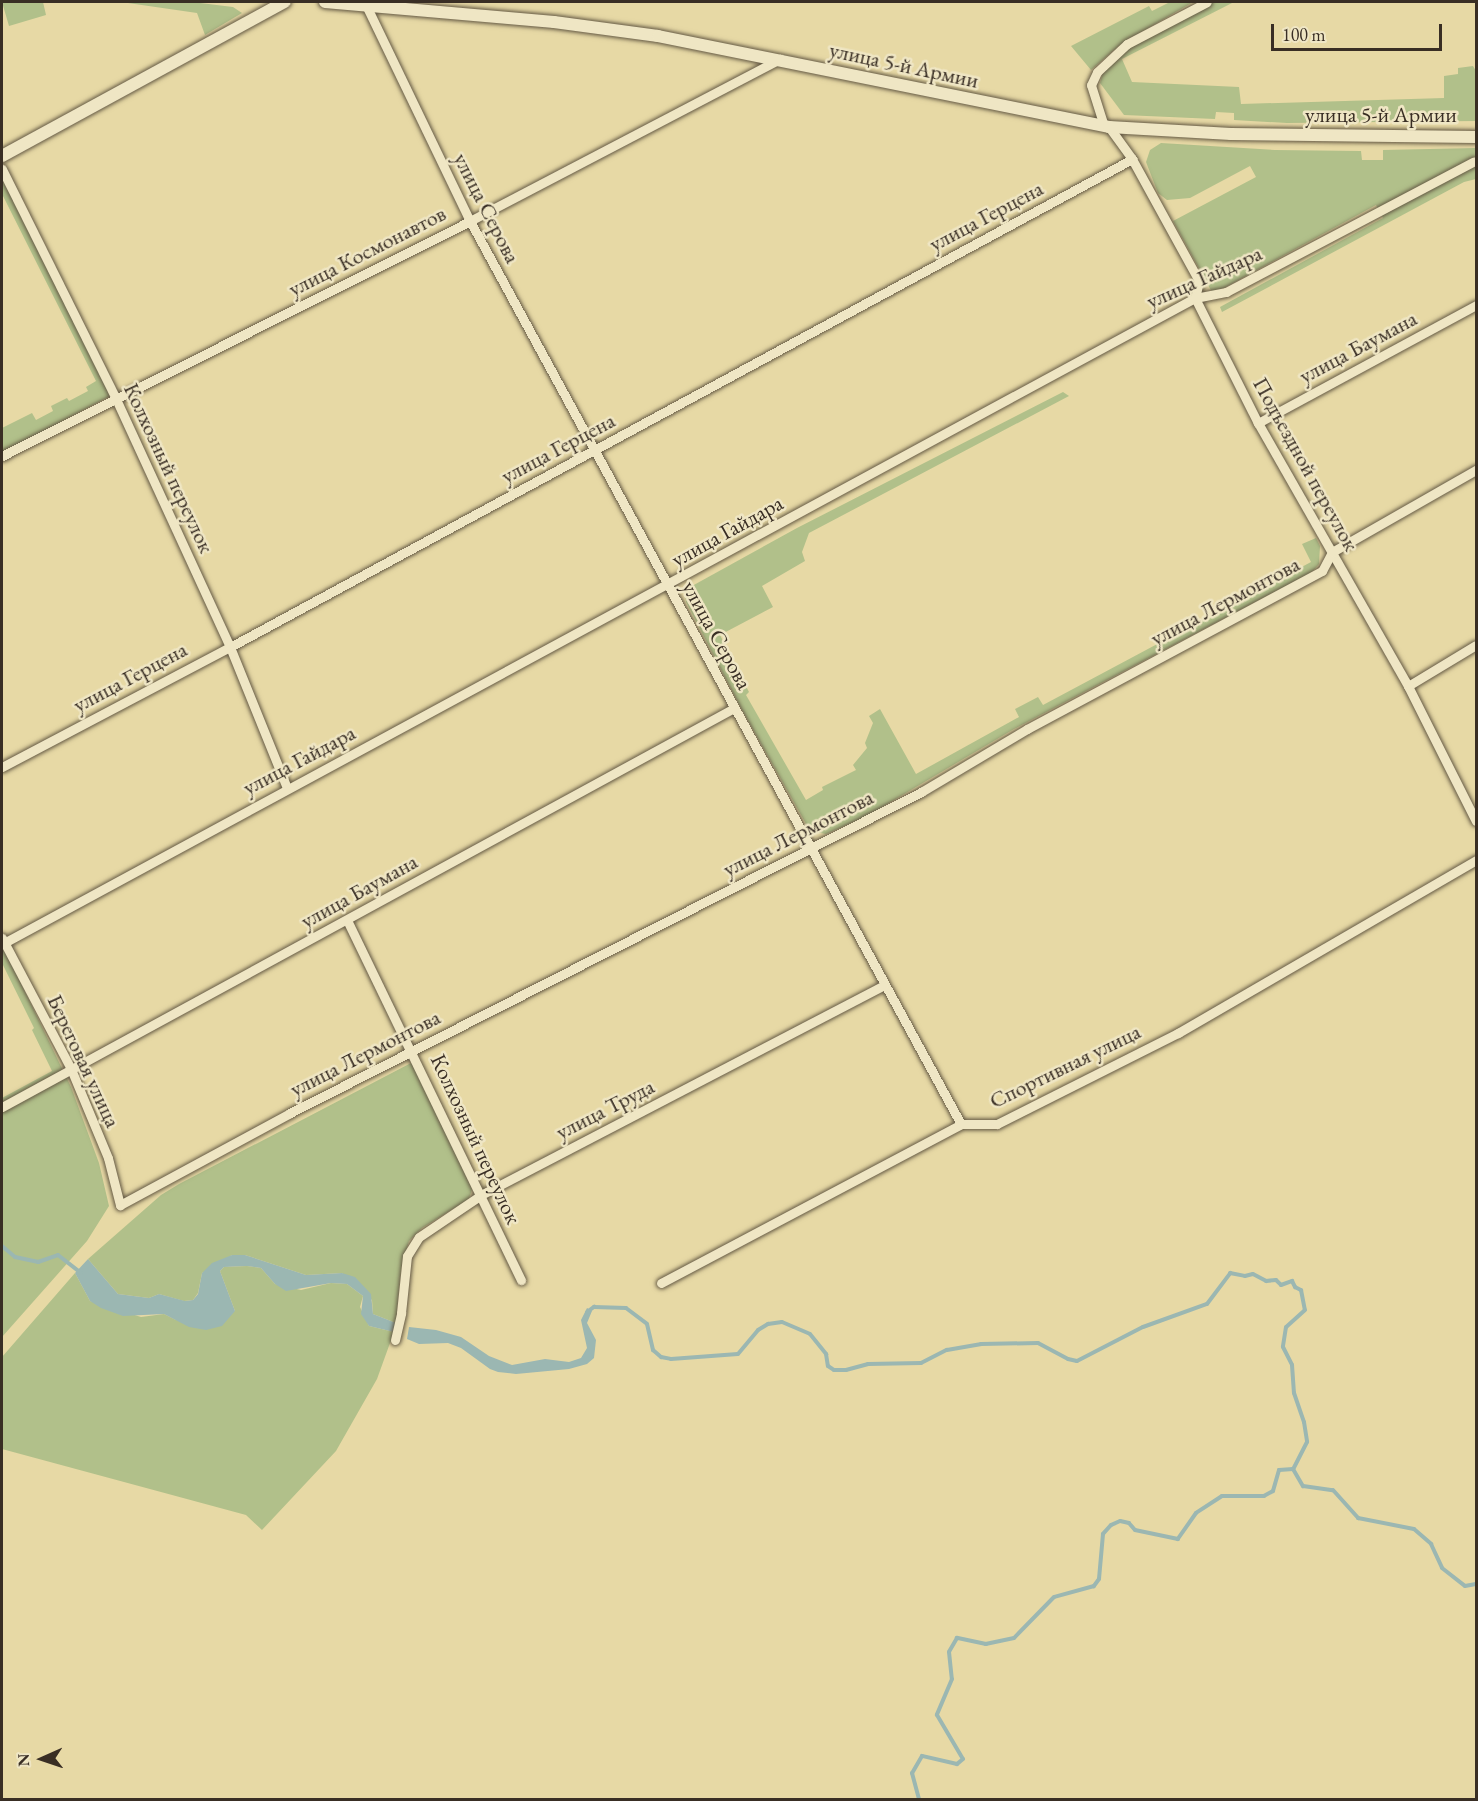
<!DOCTYPE html>
<meta charset="utf-8">
<style>
body{margin:0}
#map{position:relative;width:1478px;height:1801px;overflow:hidden;background:#e7d9a5;font-family:"EB Garamond",serif}
div>[style]{position:absolute}
[style*='--x']{left:calc(var(--x)*1px);top:calc(var(--y)*1px);width:calc(var(--w)*1px);rotate:calc(var(--a)*1deg)}
.green>*{inset:0;background:#b1c08a}
.water>*{inset:0;background:#9bb7b2}
.stream>*{height:4px;margin:-2px;padding:0 2px;transform-origin:2px;border-radius:2px;background:#9bb7b2}
.roads{filter:drop-shadow(0 0 2px #645944) drop-shadow(0 0 2px #645944)}
.minor>*{height:9px;margin:-4.5px;padding:0 4.5px;transform-origin:4.5px;border-radius:4.5px;background:#efe6c4}
.tertiary>*{height:12px;margin:-6px;padding:0 6px;transform-origin:6px;border-radius:6px;background:#efe6c4}
span{translate:-50% -50%;white-space:nowrap;text-align:center;line-height:1.15;-webkit-text-stroke:5px #efe6c4;paint-order:stroke}
.street-label{font-size:22px;color:#392e24}
.frame{position:absolute;inset:0;border:3px solid #392e24;pointer-events:none}
.north{position:absolute;left:12px;top:1729px;width:60px;height:60px;-webkit-text-stroke:4px #efe6c4;paint-order:stroke;rotate:267deg;font-size:16px;font-weight:700;line-height:24px;text-align:center;color:#392e24}
.north::after{content:'';display:block;margin:auto;width:21px;height:27px;background:#392e24;clip-path:polygon(50% 0,100% 100%,50% 72%,0 100%)}
.scale{position:absolute;left:1271px;top:24px;width:171px;height:27px;box-sizing:border-box;border:3px solid #392e24;border-top:0;padding-left:8px;font-size:18px;line-height:21px;white-space:nowrap;color:#392e24;-webkit-text-stroke:4px #efe6c4;paint-order:stroke}
</style>
<div id="map">
<div class="green">
<div style="clip-path:polygon(2px 2px,43px 2px,46px 15px,9px 26px)"></div>
<div style="clip-path:polygon(121px 2px,192px 2px,233px 7px,242px 13px,205px 35px,197px 13px)"></div>
<div style="clip-path:polygon(1170px 2px,1193px 2px,1121px 44px,1091px 70px,1071px 46px,1149px 6px,1152px 11px)"></div>
<div style="clip-path:polygon(1213px 2px,1234px 2px,1122px 59px,1132px 82px,1239px 87px,1241px 104px,1444px 98px,1444px 76px,1458px 74px,1458px 68px,1473px 66px,1476px 71px,1476px 121px,1287px 123px,1234px 120px,1234px 113px,1216px 112px,1215px 119px,1124px 115px,1100px 83px,1104px 69px,1120px 52px)"></div>
<div style="clip-path:polygon(1161px 143px,1275px 150px,1361px 151px,1362px 160px,1383px 160px,1383px 150px,1476px 148px,1476px 179px,1464px 182px,1222px 312px,1220px 307px,1383px 218px,1376px 205px,1213px 294px,1173px 221px,1256px 177px,1250px 166px,1190px 198px,1167px 200px,1158px 193px,1146px 162px,1150px 150px)"></div>
<div style="clip-path:polygon(2px 179px,112px 395px,2px 453px,2px 428px,32px 413px,36px 420px,53px 411px,51px 406px,67px 398px,69px 401px,88px 391px,86px 387px,96px 381px,2px 194px)"></div>
<div style="clip-path:polygon(1063px 392px,1069px 396px,809px 533px,802px 552px,805px 561px,762px 586px,773px 607px,720px 635px,749px 692px,746px 695px,806px 800px,823px 790px,822px 787px,856px 770px,853px 765px,867px 748px,865px 743px,873px 723px,869px 716px,880px 709px,916px 774px,1019px 717px,1015px 709px,1038px 697px,1043px 705px,1311px 562px,1302px 544px,1316px 538px,1320px 546px,1319px 564px,1312px 572px,1014px 729px,867px 816px,826px 834px,810px 831px,741px 708px,686px 602px,685px 593px,692px 586px,797px 528px)"></div>
<div style="clip-path:polygon(2px 944px,71px 1087px,99px 1163px,109px 1206px,87px 1241px,2px 1337px,2px 1098px,52px 1071px,32px 1030px,34px 1028px,2px 963px)"></div>
<div style="clip-path:polygon(411px 1063px,417px 1066px,472px 1189px,469px 1199px,422px 1228px,409px 1241px,401px 1269px,396px 1323px,373px 1314px,372px 1300px,342px 1273px,306px 1275px,245px 1255px,232px 1255px,202px 1273px,198px 1293px,193px 1300px,184px 1301px,159px 1294px,149px 1298px,118px 1294px,88px 1259px,161px 1195px,179px 1184px)"></div>
<div style="clip-path:polygon(247px 1266px,261px 1268px,275px 1284px,301px 1290px,331px 1283px,347px 1284px,363px 1296px,360px 1307px,369px 1326px,394px 1332px,377px 1379px,336px 1451px,262px 1530px,246px 1515px,2px 1449px,2px 1357px,75px 1273px,90px 1301px,141px 1317px,164px 1314px,176px 1320px,235px 1311px,220px 1271px,224px 1267px)"></div>
</div>
<div class="water">
<div style="clip-path:polygon(232px 1255px,245px 1255px,306px 1275px,342px 1273px,355px 1277px,371px 1294px,373px 1314px,396px 1323px,394px 1332px,369px 1326px,361px 1314px,363px 1296px,347px 1284px,331px 1283px,286px 1291px,275px 1284px,261px 1268px,247px 1266px,224px 1267px,220px 1271px,235px 1311px,222px 1326px,206px 1330px,189px 1327px,164px 1314px,123px 1316px,101px 1308px,90px 1301px,75px 1273px,88px 1259px,118px 1294px,149px 1298px,159px 1294px,185px 1301px,193px 1300px,198px 1294px,202px 1273px,212px 1263px)"></div>
<div style="clip-path:polygon(587px 1308px,592px 1311px,587px 1323px,596px 1340px,594px 1358px,587px 1364px,569px 1369px,516px 1374px,498px 1372px,490px 1369px,461px 1348px,448px 1343px,419px 1344px,407px 1339px,409px 1327px,436px 1330px,461px 1337px,489px 1356px,512px 1365px,545px 1359px,569px 1362px,581px 1358px,587px 1348px,581px 1320px)"></div>
</div>
<div class="stream">
<div style="--x:2;--y:1246;--w:17;--a:40"></div>
<div style="--x:15;--y:1257;--w:24;--a:12"></div>
<div style="--x:38;--y:1262;--w:21;--a:-19"></div>
<div style="--x:58;--y:1255;--w:29;--a:38"></div>
<div style="--x:587;--y:1312;--w:9;--a:-36"></div>
<div style="--x:594;--y:1307;--w:32;--a:2"></div>
<div style="--x:626;--y:1308;--w:26;--a:37"></div>
<div style="--x:647;--y:1324;--w:27;--a:77"></div>
<div style="--x:653;--y:1350;--w:11;--a:41"></div>
<div style="--x:661;--y:1357;--w:10;--a:11"></div>
<div style="--x:671;--y:1359;--w:67;--a:-4.3"></div>
<div style="--x:738;--y:1354;--w:31;--a:-50"></div>
<div style="--x:758;--y:1330;--w:12;--a:-31"></div>
<div style="--x:768;--y:1324;--w:14;--a:-8"></div>
<div style="--x:782;--y:1322;--w:30;--a:23"></div>
<div style="--x:810;--y:1334;--w:26;--a:51"></div>
<div style="--x:826;--y:1354;--w:12;--a:81"></div>
<div style="--x:828;--y:1366;--w:7;--a:34"></div>
<div style="--x:834;--y:1370;--w:12;--a:0"></div>
<div style="--x:846;--y:1370;--w:23;--a:-15"></div>
<div style="--x:868;--y:1364;--w:53;--a:-1.1"></div>
<div style="--x:921;--y:1363;--w:29;--a:-27"></div>
<div style="--x:947;--y:1350;--w:35;--a:-10"></div>
<div style="--x:981;--y:1344;--w:57;--a:-1"></div>
<div style="--x:1038;--y:1343;--w:34;--a:28"></div>
<div style="--x:1068;--y:1359;--w:9;--a:13"></div>
<div style="--x:1077;--y:1361;--w:74;--a:-27.3"></div>
<div style="--x:1143;--y:1327;--w:68;--a:-19.8"></div>
<div style="--x:1207;--y:1304;--w:39;--a:-53"></div>
<div style="--x:1230;--y:1273;--w:15;--a:11"></div>
<div style="--x:1245;--y:1276;--w:8;--a:-14"></div>
<div style="--x:1253;--y:1274;--w:15;--a:28"></div>
<div style="--x:1266;--y:1281;--w:10;--a:-6"></div>
<div style="--x:1276;--y:1280;--w:7;--a:45"></div>
<div style="--x:1281;--y:1285;--w:12;--a:-20"></div>
<div style="--x:1292;--y:1281;--w:7;--a:63"></div>
<div style="--x:1295;--y:1287;--w:7;--a:27"></div>
<div style="--x:1301;--y:1290;--w:20;--a:79"></div>
<div style="--x:1305;--y:1310;--w:25;--a:138"></div>
<div style="--x:1286;--y:1327;--w:20;--a:99"></div>
<div style="--x:1283;--y:1347;--w:20;--a:63"></div>
<div style="--x:1292;--y:1365;--w:28;--a:86"></div>
<div style="--x:1294;--y:1393;--w:31;--a:71"></div>
<div style="--x:1304;--y:1422;--w:20;--a:81"></div>
<div style="--x:1307;--y:1442;--w:30;--a:117"></div>
<div style="--x:1293;--y:1469;--w:14;--a:176"></div>
<div style="--x:1279;--y:1470;--w:22;--a:106"></div>
<div style="--x:1273;--y:1491;--w:10;--a:151"></div>
<div style="--x:1264;--y:1496;--w:42;--a:180"></div>
<div style="--x:1222;--y:1496;--w:31;--a:147"></div>
<div style="--x:1196;--y:1513;--w:32;--a:125"></div>
<div style="--x:1178;--y:1539;--w:44;--a:-168.2"></div>
<div style="--x:1135;--y:1530;--w:9;--a:-131"></div>
<div style="--x:1129;--y:1523;--w:9;--a:-167"></div>
<div style="--x:1120;--y:1521;--w:10;--a:156"></div>
<div style="--x:1111;--y:1525;--w:12;--a:132"></div>
<div style="--x:1103;--y:1534;--w:45;--a:95.1"></div>
<div style="--x:1099;--y:1579;--w:9;--a:126"></div>
<div style="--x:1094;--y:1586;--w:41;--a:164.6"></div>
<div style="--x:1054;--y:1597;--w:57;--a:134.3"></div>
<div style="--x:1014;--y:1638;--w:29;--a:168"></div>
<div style="--x:986;--y:1644;--w:30;--a:-168"></div>
<div style="--x:957;--y:1638;--w:16;--a:120"></div>
<div style="--x:949;--y:1652;--w:27;--a:84"></div>
<div style="--x:952;--y:1679;--w:39;--a:113"></div>
<div style="--x:937;--y:1715;--w:51;--a:59.4"></div>
<div style="--x:963;--y:1759;--w:8;--a:140"></div>
<div style="--x:957;--y:1764;--w:36;--a:-167"></div>
<div style="--x:922;--y:1756;--w:20;--a:120"></div>
<div style="--x:912;--y:1773;--w:28;--a:75"></div>
<div style="--x:1293;--y:1469;--w:20;--a:60"></div>
<div style="--x:1303;--y:1486;--w:30;--a:8"></div>
<div style="--x:1333;--y:1490;--w:38;--a:48"></div>
<div style="--x:1358;--y:1518;--w:57;--a:11.1"></div>
<div style="--x:1414;--y:1529;--w:23;--a:41"></div>
<div style="--x:1431;--y:1544;--w:26;--a:65"></div>
<div style="--x:1442;--y:1568;--w:29;--a:38"></div>
<div style="--x:1465;--y:1586;--w:11;--a:-10"></div>
</div>
<div class="roads">
<div class="minor">
<div style="--x:365;--y:3;--w:242;--a:64.3"></div>
<div style="--x:470;--y:221;--w:1028;--a:61.47"></div>
<div style="--x:1104;--y:126;--w:43;--a:-107.6"></div>
<div style="--x:1091;--y:85;--w:14;--a:-65"></div>
<div style="--x:1097;--y:72;--w:41;--a:-43"></div>
<div style="--x:1127;--y:44;--w:90;--a:-27.7"></div>
<div style="--x:1109;--y:127;--w:39;--a:54"></div>
<div style="--x:1132;--y:159;--w:139;--a:61.2"></div>
<div style="--x:1199;--y:281;--w:17;--a:103"></div>
<div style="--x:1195;--y:298;--w:140;--a:63.3"></div>
<div style="--x:1258;--y:423;--w:303;--a:60.3"></div>
<div style="--x:1408;--y:686;--w:151;--a:63.3"></div>
<div style="--x:2;--y:169;--w:257;--a:63.6"></div>
<div style="--x:116;--y:399;--w:273;--a:65.3"></div>
<div style="--x:230;--y:647;--w:152;--a:68"></div>
<div style="--x:1258;--y:423;--w:248;--a:-28.4"></div>
<div style="--x:2;--y:456;--w:524;--a:-26.66"></div>
<div style="--x:470;--y:221;--w:350;--a:-27.6"></div>
<div style="--x:1408;--y:686;--w:79;--a:-31.1"></div>
<div style="--x:2;--y:767;--w:258;--a:-27.8"></div>
<div style="--x:230;--y:647;--w:1026;--a:-28.41"></div>
<div style="--x:347;--y:920;--w:400;--a:64.2"></div>
<div style="--x:2;--y:938;--w:148;--a:62.2"></div>
<div style="--x:71;--y:1069;--w:96;--a:67.4"></div>
<div style="--x:108;--y:1158;--w:49;--a:75.7"></div>
<div style="--x:120;--y:1205;--w:193;--a:-28.4"></div>
<div style="--x:290;--y:1113;--w:708;--a:-26.96"></div>
<div style="--x:921;--y:792;--w:123;--a:-30.7"></div>
<div style="--x:1027;--y:729;--w:335;--a:-28.2"></div>
<div style="--x:1322;--y:571;--w:21;--a:-62"></div>
<div style="--x:1332;--y:552;--w:166;--a:-29.7"></div>
<div style="--x:2;--y:944;--w:1357;--a:-28.44"></div>
<div style="--x:1195;--y:298;--w:32;--a:-11"></div>
<div style="--x:1226;--y:292;--w:280;--a:-27.8"></div>
<div style="--x:2;--y:1107;--w:834;--a:-28.59"></div>
<div style="--x:661;--y:1283;--w:340;--a:-27.9"></div>
<div style="--x:961;--y:1124;--w:36;--a:0"></div>
<div style="--x:997;--y:1124;--w:203;--a:-26.7"></div>
<div style="--x:1178;--y:1033;--w:345;--a:-30.1"></div>
<div style="--x:395;--y:1340;--w:28;--a:-77"></div>
<div style="--x:401;--y:1313;--w:57;--a:-84"></div>
<div style="--x:407;--y:1256;--w:22;--a:-58"></div>
<div style="--x:419;--y:1237;--w:75;--a:-34.1"></div>
<div style="--x:481;--y:1195;--w:454;--a:-27.5"></div>
</div>
<div class="tertiary">
<div style="--x:325;--y:2;--w:230;--a:5"></div>
<div style="--x:554;--y:22;--w:105;--a:7.7"></div>
<div style="--x:658;--y:36;--w:460;--a:11.4"></div>
<div style="--x:1109;--y:127;--w:122;--a:3.3"></div>
<div style="--x:1231;--y:134;--w:245;--a:0.7"></div>
<div style="--x:2;--y:156;--w:322;--a:-28.6"></div>
</div>
</div>
<div class="street-label">
<span style="left:904px;top:65px;rotate:12deg">улица 5-й Армии</span>
<span style="left:1381px;top:115px">улица 5-й Армии</span>
<span style="left:487px;top:208px;rotate:63deg">улица Серова</span>
<span style="left:986px;top:216px;rotate:-28deg">улица Герцена</span>
<span style="left:367px;top:251px;rotate:-27deg">улица Космонавтов</span>
<span style="left:1204px;top:277px;rotate:-24deg">улица Гайдара</span>
<span style="left:1358px;top:347px;rotate:-28deg">улица Баумана</span>
<span style="left:558px;top:448px;rotate:-28deg">улица Герцена</span>
<span style="left:1306px;top:464px;rotate:61deg">Подъездной переулок</span>
<span style="left:169px;top:468px;rotate:65deg">Колхозный переулок</span>
<span style="left:727px;top:531px;rotate:-29deg">улица Гайдара</span>
<span style="left:1225px;top:601px;rotate:-28deg">улица Лермонтова</span>
<span style="left:717px;top:635px;rotate:61deg">улица Серова</span>
<span style="left:130px;top:677px;rotate:-28deg">улица Герцена</span>
<span style="left:299px;top:760px;rotate:-28deg">улица Гайдара</span>
<span style="left:798px;top:833px;rotate:-27deg">улица Лермонтова</span>
<span style="left:359px;top:891px;rotate:-29deg">улица Баумана</span>
<span style="left:365px;top:1053px;rotate:-27deg">улица Лермонтова</span>
<span style="left:84px;top:1061px;rotate:65deg">Береговая улица</span>
<span style="left:1065px;top:1066px;rotate:-26deg">Спортивная улица</span>
<span style="left:605px;top:1109px;rotate:-27deg">улица Труда</span>
<span style="left:476px;top:1139px;rotate:65deg">Колхозный переулок</span>
</div>
<div class="frame"></div>
<div class="north">N</div>
<div class="scale">100 m</div>
</div>
